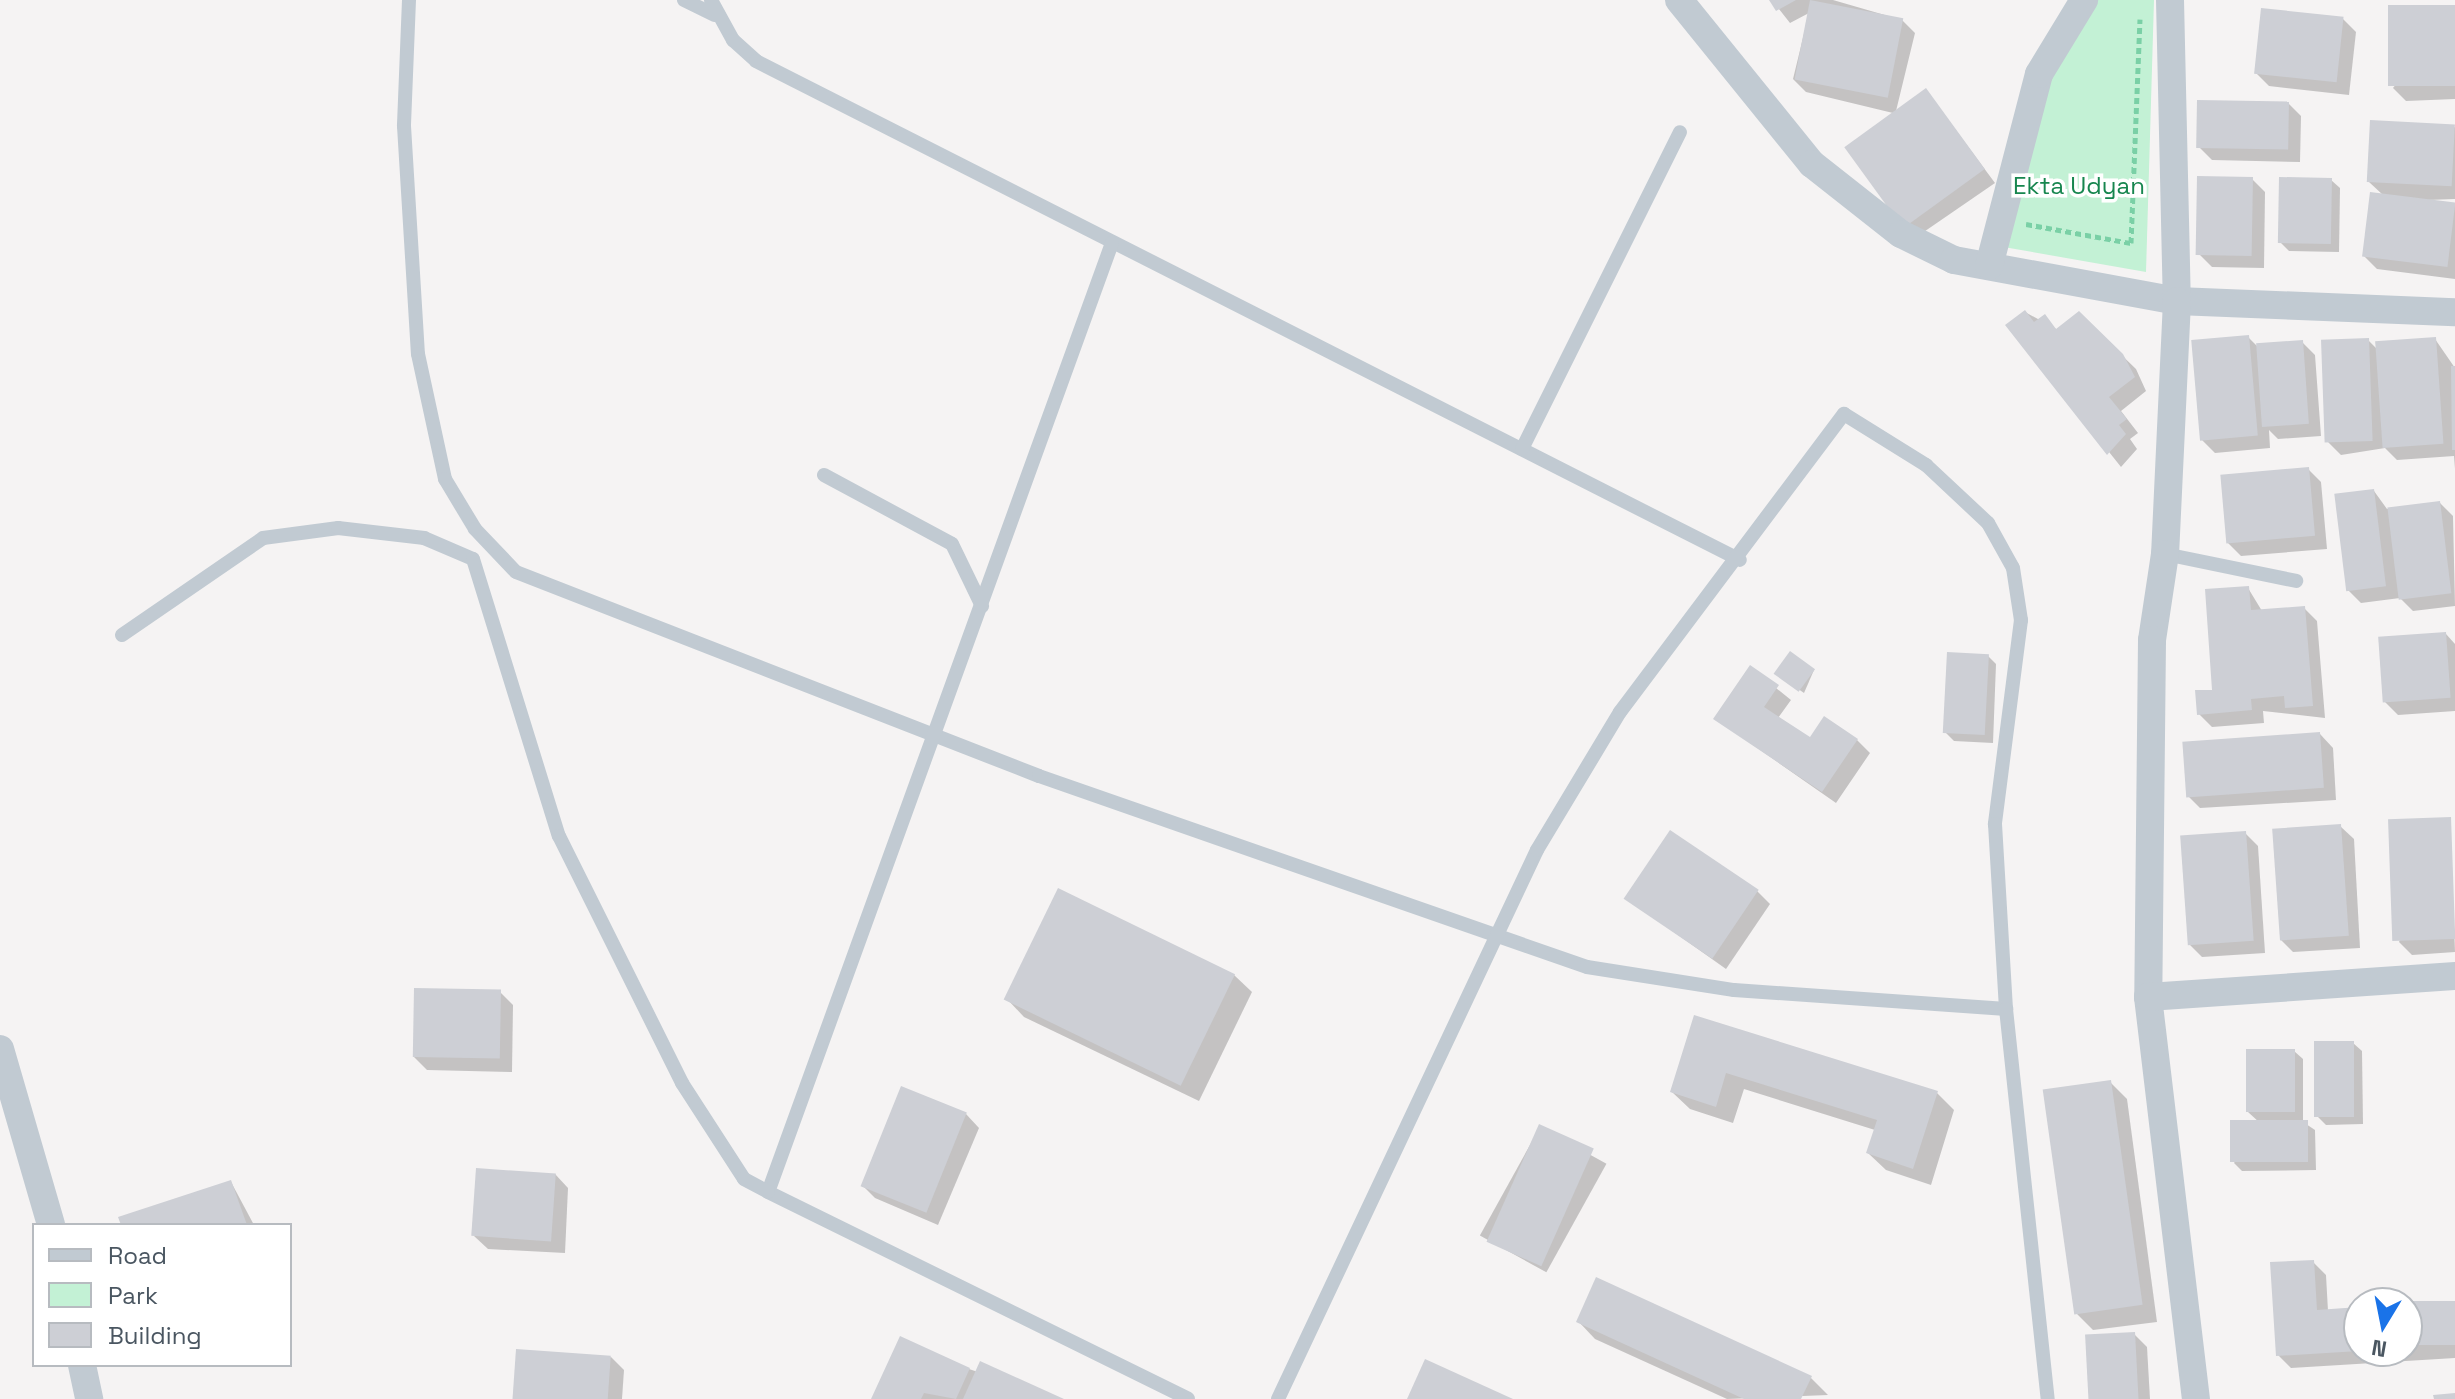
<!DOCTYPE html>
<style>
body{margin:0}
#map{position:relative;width:2455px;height:1399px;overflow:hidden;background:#f5f3f3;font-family:"Space Grotesk",sans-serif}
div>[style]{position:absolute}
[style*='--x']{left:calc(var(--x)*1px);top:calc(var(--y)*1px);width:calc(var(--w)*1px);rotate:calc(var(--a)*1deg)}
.green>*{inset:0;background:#c3f1d5}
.shadow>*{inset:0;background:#0003;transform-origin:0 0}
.building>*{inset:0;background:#cdcfd5;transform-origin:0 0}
.path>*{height:5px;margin-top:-2.5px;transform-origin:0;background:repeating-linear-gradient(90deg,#7ad0a6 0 6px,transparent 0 10px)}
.lane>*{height:14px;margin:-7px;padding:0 7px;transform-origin:7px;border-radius:7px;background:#c1cad2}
.street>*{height:28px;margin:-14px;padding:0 14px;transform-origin:14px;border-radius:14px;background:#c1cad2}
span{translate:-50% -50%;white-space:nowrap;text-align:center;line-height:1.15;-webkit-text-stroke:7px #fff;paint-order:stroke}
.park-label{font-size:24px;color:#17864f}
.legend{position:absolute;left:32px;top:1223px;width:260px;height:144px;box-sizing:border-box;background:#fff;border:2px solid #b7bbc0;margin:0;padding:10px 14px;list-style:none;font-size:24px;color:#4a5661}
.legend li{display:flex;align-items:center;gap:16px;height:40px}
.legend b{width:40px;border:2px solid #b7bbc0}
.north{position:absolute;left:2343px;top:1287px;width:80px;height:80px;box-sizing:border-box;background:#fff;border:2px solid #b7bbc0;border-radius:50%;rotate:190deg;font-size:22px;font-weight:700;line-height:32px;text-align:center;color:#4a5661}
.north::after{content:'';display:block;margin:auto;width:28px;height:36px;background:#1a73e8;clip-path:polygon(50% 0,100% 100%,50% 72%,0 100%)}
</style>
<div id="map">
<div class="green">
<div style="clip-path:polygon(2090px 0,2154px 0,2146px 272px,1992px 245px,2024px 106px)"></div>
</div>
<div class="shadow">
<div style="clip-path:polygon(1772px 0,1833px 0,1902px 20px,1915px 33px,1896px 111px,1926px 90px,1995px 183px,1915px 238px,1902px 225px,1893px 113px,1806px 92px,1793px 79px,1809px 13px,1790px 23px)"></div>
<div style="clip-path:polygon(2455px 7px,2455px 99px,2406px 101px,2393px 88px)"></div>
<div style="clip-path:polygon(2343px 19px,2356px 32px,2349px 95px,2269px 86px,2256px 73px)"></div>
<div style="clip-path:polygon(2288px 103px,2301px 116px,2300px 162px,2212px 160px,2199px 147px)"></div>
<div style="clip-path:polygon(2455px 127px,2455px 199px,2427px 200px,2455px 204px,2455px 279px,2377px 269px,2364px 256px,2383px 195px,2369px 182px)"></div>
<div style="clip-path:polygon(2252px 179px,2265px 192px,2264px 268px,2212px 267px,2199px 254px)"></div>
<div style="clip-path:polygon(2331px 180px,2340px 188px,2339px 252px,2289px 251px,2280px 242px)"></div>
<div style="clip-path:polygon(2025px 312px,2058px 330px,2079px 314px,2136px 369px,2146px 391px,2121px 411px,2138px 433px,2130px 439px,2137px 449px,2121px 467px,2008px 325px)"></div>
<div style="clip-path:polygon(2248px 337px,2257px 346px,2302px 342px,2315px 355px,2321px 436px,2278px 439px,2269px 430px,2270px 448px,2215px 453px,2202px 440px)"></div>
<div style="clip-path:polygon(2435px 339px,2455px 368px,2455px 469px,2454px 456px,2397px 460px,2385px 448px,2341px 455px,2328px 442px,2368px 340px,2378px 350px)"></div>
<div style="clip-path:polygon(2308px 469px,2321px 482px,2327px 549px,2241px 556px,2228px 543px)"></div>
<div style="clip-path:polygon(2374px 491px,2387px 509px,2440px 503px,2453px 516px,2455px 606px,2413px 611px,2400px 598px,2361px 603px,2348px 590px)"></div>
<div style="clip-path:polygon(2248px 588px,2262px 611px,2304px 608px,2317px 621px,2325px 718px,2263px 711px,2264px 723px,2212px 727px,2199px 714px,2214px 692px)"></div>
<div style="clip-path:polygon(2446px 634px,2455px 644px,2455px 711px,2398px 715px,2385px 702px)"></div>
<div style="clip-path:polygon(1988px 656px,1996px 664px,1993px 743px,1954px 741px,1946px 733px)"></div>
<div style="clip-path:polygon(1751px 668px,1791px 700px,1778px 718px,1811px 740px,1857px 740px,1870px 753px,1836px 803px,1716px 719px)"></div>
<div style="clip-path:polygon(1814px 670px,1804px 693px,1781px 677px)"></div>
<div style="clip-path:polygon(2320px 734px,2333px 748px,2336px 800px,2200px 808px,2187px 795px)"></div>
<div style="clip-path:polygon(2450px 819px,2455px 952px,2412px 955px,2399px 942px)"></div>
<div style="clip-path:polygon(2340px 826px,2354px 839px,2360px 948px,2293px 952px,2280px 939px)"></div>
<div style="clip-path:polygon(2245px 833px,2258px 846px,2265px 953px,2202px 957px,2189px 944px)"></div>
<div style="clip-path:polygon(1757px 891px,1770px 904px,1726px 969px,1626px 898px)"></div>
<div style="clip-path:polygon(1234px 975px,1252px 992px,1199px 1101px,1024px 1017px,1007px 999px)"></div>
<div style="clip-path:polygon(500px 992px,513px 1005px,512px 1072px,427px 1070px,414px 1057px)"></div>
<div style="clip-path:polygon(1696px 1017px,1937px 1093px,1954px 1110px,1931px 1185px,1886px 1170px,1868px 1153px,1875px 1130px,1744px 1089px,1733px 1123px,1690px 1109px,1672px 1092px)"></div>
<div style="clip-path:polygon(2353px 1043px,2362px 1051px,2363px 1124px,2326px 1125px,2317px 1116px)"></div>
<div style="clip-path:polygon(2294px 1051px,2303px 1059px,2303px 1122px,2315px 1130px,2316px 1170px,2242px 1171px,2234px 1163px,2260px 1123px,2248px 1112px)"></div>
<div style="clip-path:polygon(2110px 1082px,2127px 1099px,2157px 1322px,2093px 1330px,2076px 1313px)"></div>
<div style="clip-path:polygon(966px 1114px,979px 1128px,938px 1225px,875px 1198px,862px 1185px)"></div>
<div style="left:1540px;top:1127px;width:76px;height:124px;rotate:29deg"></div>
<div style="clip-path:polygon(555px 1174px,568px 1188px,565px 1253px,488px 1249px,474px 1236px)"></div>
<div style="clip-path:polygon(231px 1182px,254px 1225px,123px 1225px)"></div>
<div style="clip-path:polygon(2313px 1262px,2326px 1275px,2328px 1311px,2359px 1309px,2359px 1351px,2407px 1351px,2407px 1306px,2455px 1303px,2455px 1358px,2291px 1368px,2278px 1355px)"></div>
<div style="clip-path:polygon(1578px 1321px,1811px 1378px,1828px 1395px,1727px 1399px,1595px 1339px)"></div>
<div style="clip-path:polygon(2134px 1334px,2147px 1347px,2150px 1399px,2091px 1399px)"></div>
<div style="clip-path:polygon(611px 1357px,624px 1370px,622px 1399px,515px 1399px)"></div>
<div style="clip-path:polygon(969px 1369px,1059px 1399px,873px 1399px)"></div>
</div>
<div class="building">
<div style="clip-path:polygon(1769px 0,1796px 0,1776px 11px)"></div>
<div style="left:1810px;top:0;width:95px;height:81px;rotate:11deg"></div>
<div style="left:2455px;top:5px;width:81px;height:67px;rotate:90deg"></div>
<div style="left:2261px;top:8px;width:83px;height:66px;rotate:6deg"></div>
<div style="left:1926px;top:88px;width:100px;height:101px;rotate:54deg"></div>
<div style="left:2197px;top:100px;width:92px;height:48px;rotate:1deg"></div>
<div style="left:2370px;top:120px;width:85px;height:62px;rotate:3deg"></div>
<div style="left:2197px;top:176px;width:56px;height:79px;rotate:1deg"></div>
<div style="left:2279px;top:177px;width:53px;height:66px;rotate:1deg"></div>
<div style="left:2370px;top:192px;width:86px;height:65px;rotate:7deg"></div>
<div style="clip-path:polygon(2025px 310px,2034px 322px,2045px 314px,2056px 329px,2079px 311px,2123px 354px,2135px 377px,2109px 397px,2127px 419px,2119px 425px,2126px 434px,2107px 455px,2005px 325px)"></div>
<div style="left:2249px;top:335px;width:101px;height:58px;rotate:85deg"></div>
<div style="left:2436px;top:337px;width:107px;height:61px;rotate:86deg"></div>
<div style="left:2369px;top:338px;width:103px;height:48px;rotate:88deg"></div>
<div style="left:2303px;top:340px;width:84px;height:47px;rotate:86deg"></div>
<div style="clip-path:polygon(2451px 366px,2455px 366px,2455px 450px,2452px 450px)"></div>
<div style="left:2309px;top:467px;width:69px;height:89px;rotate:85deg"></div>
<div style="left:2374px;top:489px;width:98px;height:40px;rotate:83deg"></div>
<div style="left:2440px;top:501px;width:93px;height:53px;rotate:83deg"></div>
<div style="clip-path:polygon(2249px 586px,2251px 610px,2305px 606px,2313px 706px,2285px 708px,2284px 696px,2251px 699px,2252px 710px,2197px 715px,2195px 690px,2212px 690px,2205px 589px)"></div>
<div style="left:2446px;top:632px;width:66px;height:68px;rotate:86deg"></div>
<div style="left:1790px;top:651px;width:31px;height:28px;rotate:36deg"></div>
<div style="left:1947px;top:652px;width:42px;height:81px;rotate:3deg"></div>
<div style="clip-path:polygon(1750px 665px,1779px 685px,1764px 707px,1810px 737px,1824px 716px,1858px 739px,1822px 792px,1713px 719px)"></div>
<div style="left:2320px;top:732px;width:56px;height:138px;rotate:86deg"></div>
<div style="left:2451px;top:817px;width:122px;height:63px;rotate:88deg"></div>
<div style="left:2341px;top:824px;width:112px;height:69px;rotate:86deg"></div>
<div style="left:1670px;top:830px;width:107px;height:83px;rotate:34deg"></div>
<div style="left:2246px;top:831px;width:110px;height:66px;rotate:86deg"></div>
<div style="left:1058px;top:888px;width:197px;height:124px;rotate:26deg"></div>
<div style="left:414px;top:988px;width:87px;height:69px;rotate:1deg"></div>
<div style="clip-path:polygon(1694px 1015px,1938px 1091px,1913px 1169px,1866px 1153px,1877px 1120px,1726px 1073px,1716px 1107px,1670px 1092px)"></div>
<div style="left:2314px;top:1041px;width:40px;height:76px"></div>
<div style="left:2246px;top:1049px;width:49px;height:63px"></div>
<div style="left:2111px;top:1080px;width:227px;height:69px;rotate:82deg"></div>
<div style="left:901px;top:1086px;width:71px;height:108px;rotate:22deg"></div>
<div style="left:2308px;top:1120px;width:42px;height:78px;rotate:90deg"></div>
<div style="left:1539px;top:1124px;width:60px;height:129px;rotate:24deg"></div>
<div style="left:476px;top:1168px;width:80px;height:68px;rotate:4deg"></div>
<div style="clip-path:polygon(231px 1180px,247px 1225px,121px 1225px,118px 1217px)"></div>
<div style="clip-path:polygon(2314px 1260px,2317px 1310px,2359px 1307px,2359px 1351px,2276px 1356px,2270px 1262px)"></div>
<div style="clip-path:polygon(1596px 1277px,1812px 1376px,1801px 1399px,1744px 1399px,1576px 1322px)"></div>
<div style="left:2455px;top:1301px;width:44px;height:48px;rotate:90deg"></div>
<div style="left:2135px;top:1332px;width:67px;height:50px;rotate:87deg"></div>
<div style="clip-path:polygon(900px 1336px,970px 1368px,956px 1399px,924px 1393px,921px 1399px,871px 1399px)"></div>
<div style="left:516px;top:1349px;width:95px;height:50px;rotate:4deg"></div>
<div style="clip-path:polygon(1425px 1359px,1513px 1399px,1407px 1399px)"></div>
<div style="clip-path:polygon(980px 1361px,1064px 1399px,963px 1399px)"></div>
<div style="clip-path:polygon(2455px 1393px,2455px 1399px,2434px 1399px,2433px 1395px)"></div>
</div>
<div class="path">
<div style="--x:2026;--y:224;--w:107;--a:10.3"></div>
<div style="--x:2131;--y:243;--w:224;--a:-87.7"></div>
</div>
<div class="lane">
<div style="--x:409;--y:0;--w:126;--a:92.3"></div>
<div style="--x:404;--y:126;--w:228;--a:86.5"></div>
<div style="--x:418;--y:354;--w:128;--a:77.8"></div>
<div style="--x:445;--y:479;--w:58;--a:59"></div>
<div style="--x:475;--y:529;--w:59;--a:46.4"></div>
<div style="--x:516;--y:572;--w:561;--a:21.31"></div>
<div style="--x:1039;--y:776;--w:580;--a:19.22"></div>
<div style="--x:1587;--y:967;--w:149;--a:8.9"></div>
<div style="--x:1734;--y:990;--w:273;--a:4"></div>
<div style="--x:684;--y:0;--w:34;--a:26"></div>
<div style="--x:711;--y:0;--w:46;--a:61.2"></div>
<div style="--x:733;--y:40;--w:31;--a:42"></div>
<div style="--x:756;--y:61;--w:1103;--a:26.89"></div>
<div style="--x:1112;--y:243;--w:1009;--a:109.92"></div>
<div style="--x:768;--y:1192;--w:468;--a:26.2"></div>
<div style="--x:1522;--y:449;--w:354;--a:-63.5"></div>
<div style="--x:824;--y:475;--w:145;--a:28.3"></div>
<div style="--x:952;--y:544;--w:69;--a:64.2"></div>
<div style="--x:2165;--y:554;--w:134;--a:11.6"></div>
<div style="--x:122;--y:635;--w:171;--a:-34.5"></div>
<div style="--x:263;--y:538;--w:76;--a:-7.6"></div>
<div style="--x:338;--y:528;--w:87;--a:6.6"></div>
<div style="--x:424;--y:538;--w:53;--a:23.2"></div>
<div style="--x:473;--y:559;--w:290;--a:72.8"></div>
<div style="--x:559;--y:836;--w:276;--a:63.5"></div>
<div style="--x:682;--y:1083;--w:114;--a:57.1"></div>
<div style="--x:744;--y:1179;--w:27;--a:28"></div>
<div style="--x:1278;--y:1399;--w:607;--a:-64.74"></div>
<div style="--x:1537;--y:850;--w:161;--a:-59"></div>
<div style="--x:1620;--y:712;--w:373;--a:-53.1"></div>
<div style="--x:1844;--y:414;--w:97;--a:31.9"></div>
<div style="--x:1926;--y:465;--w:85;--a:43.1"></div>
<div style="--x:1988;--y:523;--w:51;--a:60.9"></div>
<div style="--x:2013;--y:568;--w:53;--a:81.3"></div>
<div style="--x:2021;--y:620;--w:206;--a:97.3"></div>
<div style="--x:1995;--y:824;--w:185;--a:86.6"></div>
<div style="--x:2006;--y:1009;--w:392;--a:83.9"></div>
</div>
<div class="street">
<div style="--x:1679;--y:0;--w:211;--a:51"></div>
<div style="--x:1812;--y:164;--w:113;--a:38.2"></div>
<div style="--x:1901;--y:234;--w:59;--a:26.1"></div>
<div style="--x:1954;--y:260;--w:227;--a:10.4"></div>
<div style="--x:2177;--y:301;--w:278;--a:2.3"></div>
<div style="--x:2170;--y:0;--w:301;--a:88.7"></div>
<div style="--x:2177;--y:301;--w:253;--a:92.7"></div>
<div style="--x:2165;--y:554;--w:87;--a:98.6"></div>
<div style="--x:2152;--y:640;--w:357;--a:90.6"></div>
<div style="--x:2148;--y:997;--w:405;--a:83.2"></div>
<div style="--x:1989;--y:266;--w:198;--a:-75.4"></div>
<div style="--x:2039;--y:74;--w:87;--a:-58.7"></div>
<div style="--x:2148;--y:997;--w:308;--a:-3.9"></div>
<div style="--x:0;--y:1049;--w:183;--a:73.8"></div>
<div style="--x:82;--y:1365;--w:35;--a:78"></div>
</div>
<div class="park-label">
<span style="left:2079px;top:186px">Ekta Udyan</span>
</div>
<ul class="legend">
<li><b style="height:10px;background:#c1cad2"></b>Road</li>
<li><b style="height:22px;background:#c3f1d5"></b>Park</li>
<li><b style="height:22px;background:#cdcfd5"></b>Building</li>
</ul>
<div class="north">N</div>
</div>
